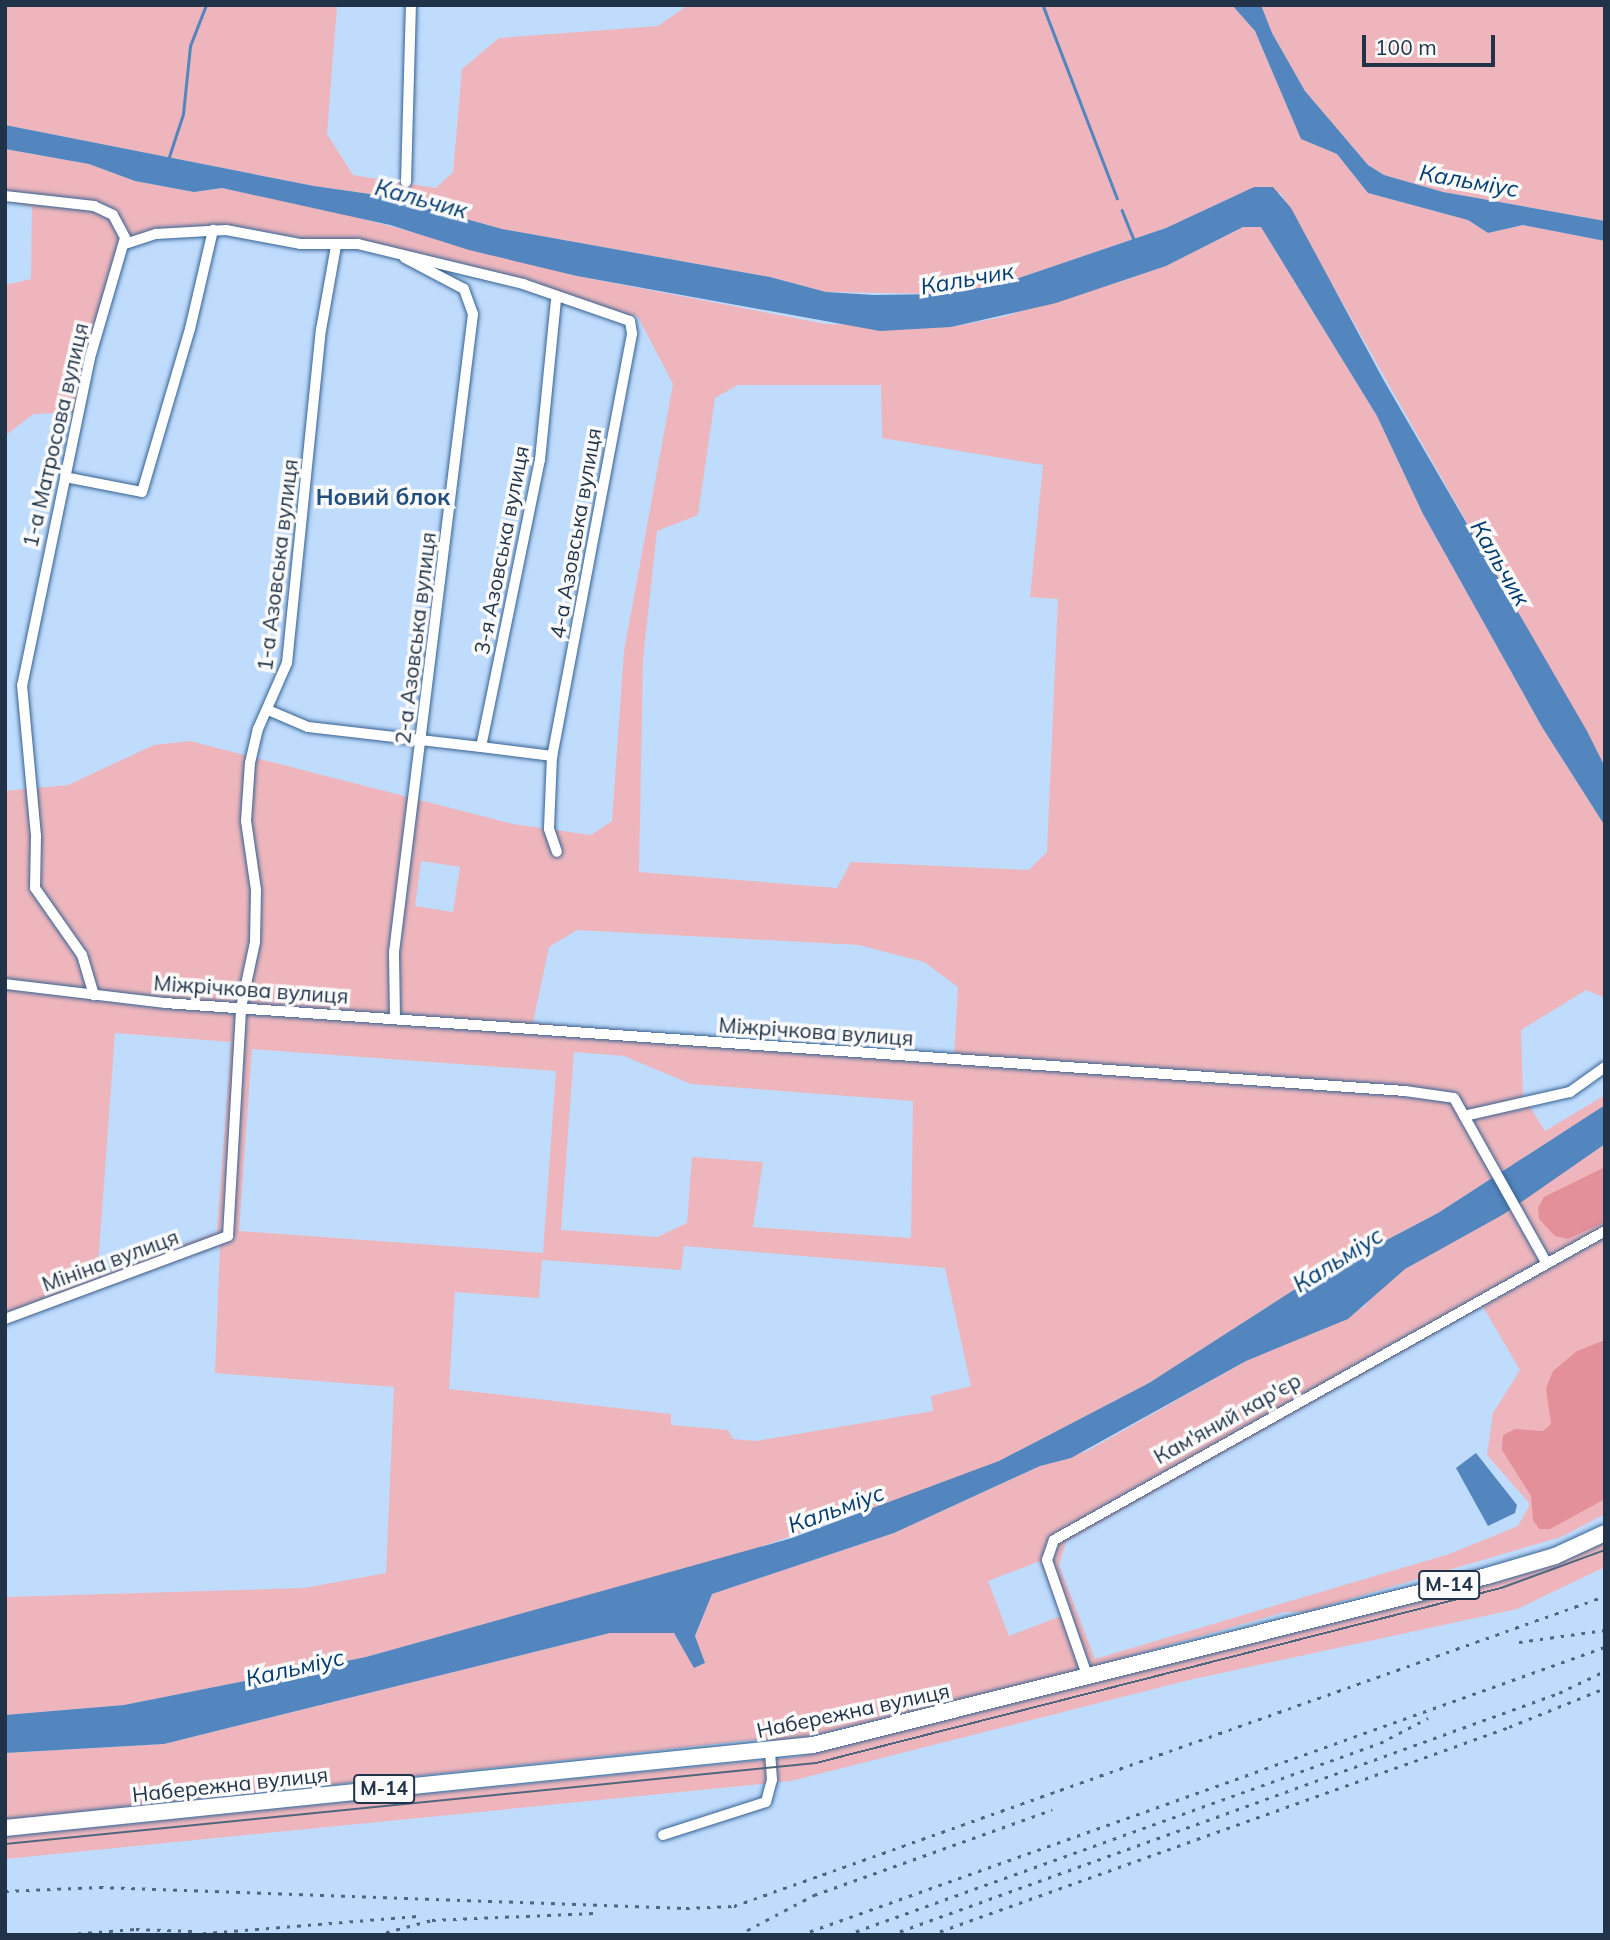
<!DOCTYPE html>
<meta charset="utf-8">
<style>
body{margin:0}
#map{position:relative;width:1610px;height:1940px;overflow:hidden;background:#bfdcfd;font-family:Mulish,sans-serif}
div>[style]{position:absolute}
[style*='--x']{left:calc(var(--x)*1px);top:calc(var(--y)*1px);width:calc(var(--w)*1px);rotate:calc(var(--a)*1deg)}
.green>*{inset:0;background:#eeb6bc}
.forest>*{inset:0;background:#e3909b}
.water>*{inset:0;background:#5386be}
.stream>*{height:2.5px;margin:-1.25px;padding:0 1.25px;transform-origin:1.25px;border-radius:1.25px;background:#5386be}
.roads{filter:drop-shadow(0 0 2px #366292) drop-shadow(0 0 2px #366292)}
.minor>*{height:10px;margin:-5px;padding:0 5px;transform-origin:5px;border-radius:5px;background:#fff}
.trunk>*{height:16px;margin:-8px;padding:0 8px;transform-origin:8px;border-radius:8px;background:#fff}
.tram>*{height:2px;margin:-1px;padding:0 1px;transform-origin:1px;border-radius:1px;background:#50667e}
.rail>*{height:2.5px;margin-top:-1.25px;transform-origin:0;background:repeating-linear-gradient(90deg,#50667e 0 3.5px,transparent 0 10.5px)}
span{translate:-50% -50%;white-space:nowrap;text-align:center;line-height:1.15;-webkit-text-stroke:7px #fafafa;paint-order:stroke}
.shield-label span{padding:2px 5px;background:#fafafa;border:2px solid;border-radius:5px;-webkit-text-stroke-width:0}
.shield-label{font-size:19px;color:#203348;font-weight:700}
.street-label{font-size:21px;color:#203348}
.water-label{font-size:23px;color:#003c70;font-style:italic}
.neighbourhood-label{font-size:23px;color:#234f7e;font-weight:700}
.frame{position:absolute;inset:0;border:7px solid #203348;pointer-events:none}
.scale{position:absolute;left:1362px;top:35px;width:133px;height:32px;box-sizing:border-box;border:4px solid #203348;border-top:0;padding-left:9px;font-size:21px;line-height:24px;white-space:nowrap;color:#203348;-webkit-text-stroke:5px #fafafa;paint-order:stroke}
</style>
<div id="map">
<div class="green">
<div style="clip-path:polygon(5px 5px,337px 5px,327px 134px,353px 175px,436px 188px,453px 172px,462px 69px,499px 38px,658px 26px,688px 5px,1232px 5px,1255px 31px,1301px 138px,1337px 154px,1368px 193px,1468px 220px,1488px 233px,1523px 225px,1605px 241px,1605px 767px,1281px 194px,1254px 187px,1166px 228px,998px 285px,941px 294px,826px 292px,770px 277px,502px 229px,384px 196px,314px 186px,5px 125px)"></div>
<div style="clip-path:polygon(1261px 5px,1605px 5px,1605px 221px,1443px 192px,1384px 175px,1368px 165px,1305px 91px,1272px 33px)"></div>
<div style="clip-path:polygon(evenodd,5px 149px,89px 164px,135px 181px,194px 192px,222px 188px,337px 212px,577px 276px,826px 324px,951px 327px,1002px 317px,1116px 283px,1166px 266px,1243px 227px,1261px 227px,1377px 416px,1423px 514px,1542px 727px,1605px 826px,1605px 998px,1586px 990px,1521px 1030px,1523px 1096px,1545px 1131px,1605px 1095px,1605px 1105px,1438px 1213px,1303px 1284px,1149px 1383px,999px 1461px,942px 1484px,745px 1552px,366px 1657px,124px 1705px,5px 1715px,5px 1597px,304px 1588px,386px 1573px,394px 1387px,215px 1373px,220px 1246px,5px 1325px,5px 791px,68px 785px,154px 745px,190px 741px,513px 824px,591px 835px,612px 821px,624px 651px,673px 384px,638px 317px,560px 296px,536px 283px,437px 257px,419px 260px,246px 228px,162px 228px,126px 245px,79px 412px,33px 414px,5px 436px,5px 285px,31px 279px,32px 207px,5px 201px,5px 149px,738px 385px,881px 385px,882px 438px,1043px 465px,1030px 597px,1058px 599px,1047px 852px,1029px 870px,851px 862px,837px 888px,639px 872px,643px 660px,657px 531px,698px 515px,715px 398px,738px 385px,5px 149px,421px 861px,460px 867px,453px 912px,415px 906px,421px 861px,5px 149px,577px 930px,859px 945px,924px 962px,958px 987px,954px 1056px,533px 1023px,549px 947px,577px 930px,5px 149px,115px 1033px,231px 1042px,217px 1232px,101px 1275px,98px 1266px,115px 1033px,5px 149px,252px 1049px,556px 1071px,543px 1253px,239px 1231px,252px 1049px,5px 149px,574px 1052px,624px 1056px,691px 1084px,913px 1101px,911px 1238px,753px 1227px,763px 1162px,692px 1157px,687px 1223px,657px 1237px,561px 1230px,574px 1052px,5px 149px,684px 1246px,945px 1268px,971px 1386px,931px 1396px,933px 1411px,756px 1441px,733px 1439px,728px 1430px,671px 1425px,671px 1414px,449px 1389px,455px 1292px,539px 1298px,542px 1260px,681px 1270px,684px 1246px)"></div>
<div style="clip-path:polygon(evenodd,1605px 1144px,1605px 1514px,1561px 1537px,1305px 1612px,1285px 1612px,1085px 1669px,792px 1741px,752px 1740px,5px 1820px,5px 1753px,164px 1744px,610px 1633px,674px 1633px,694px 1667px,704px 1664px,695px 1636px,712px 1594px,894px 1533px,1040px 1466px,1087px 1451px,1246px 1361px,1364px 1307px,1376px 1290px,1405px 1269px,1605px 1144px,1483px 1307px,1520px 1370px,1493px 1413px,1487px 1455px,1530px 1504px,1518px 1526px,1449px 1554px,1095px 1659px,1059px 1565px,1066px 1542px,1483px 1307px,1605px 1144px,1040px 1561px,1061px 1616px,1009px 1636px,988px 1581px,1040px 1561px)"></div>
<div style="clip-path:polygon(1605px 1539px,1605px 1567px,1517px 1609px,1189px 1680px,791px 1781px,5px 1859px,5px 1836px,795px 1757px,1515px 1574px)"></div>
</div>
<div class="forest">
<div style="clip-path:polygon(1605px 1167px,1605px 1222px,1568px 1239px,1555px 1236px,1539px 1219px,1538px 1208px,1544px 1197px)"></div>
<div style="clip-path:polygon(1605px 1340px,1605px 1499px,1550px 1529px,1539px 1529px,1533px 1520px,1531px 1496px,1502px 1450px,1503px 1435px,1515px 1429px,1543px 1431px,1551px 1424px,1546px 1388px,1553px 1371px,1577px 1351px)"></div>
</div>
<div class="water">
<div style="clip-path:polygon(1232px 5px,1261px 5px,1272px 33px,1305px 91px,1368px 165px,1384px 175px,1443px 192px,1605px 221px,1605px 241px,1523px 225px,1488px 233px,1468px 220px,1368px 193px,1337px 154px,1301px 139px,1255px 31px)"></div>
<div style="clip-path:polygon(5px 125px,314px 186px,384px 196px,502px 229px,770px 277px,826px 292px,874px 295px,941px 294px,998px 285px,1166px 228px,1254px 187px,1273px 187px,1291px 208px,1383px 379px,1587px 731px,1605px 767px,1605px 826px,1542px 727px,1423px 514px,1377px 416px,1261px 227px,1243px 227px,1166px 266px,1056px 303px,951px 327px,880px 331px,577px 276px,469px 250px,390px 225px,222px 188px,194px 192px,135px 181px,89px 164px,5px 149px)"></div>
<div style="clip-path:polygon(1605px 1105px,1605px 1144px,1504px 1214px,1405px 1269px,1348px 1319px,1246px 1361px,1071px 1458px,1040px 1466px,894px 1533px,712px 1594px,695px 1636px,705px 1663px,694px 1668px,674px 1633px,610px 1633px,164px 1744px,5px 1753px,5px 1715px,124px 1705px,366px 1657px,792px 1538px,999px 1461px,1149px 1383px,1303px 1284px,1438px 1213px)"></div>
<div style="clip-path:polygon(1476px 1453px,1517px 1505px,1515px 1513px,1488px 1526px,1456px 1468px)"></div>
</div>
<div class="stream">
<div style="--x:1043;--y:5;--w:207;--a:69"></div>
<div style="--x:168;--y:160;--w:48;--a:-71.9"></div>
<div style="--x:183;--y:114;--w:68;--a:-84.1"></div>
<div style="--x:190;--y:46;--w:44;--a:-68.7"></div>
<div style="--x:1122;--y:210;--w:35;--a:68"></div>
</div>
<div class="roads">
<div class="minor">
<div style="--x:406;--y:182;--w:177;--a:-88.4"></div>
<div style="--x:5;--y:196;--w:90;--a:6.4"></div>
<div style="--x:94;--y:206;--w:21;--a:25"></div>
<div style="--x:113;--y:215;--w:26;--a:62"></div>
<div style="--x:125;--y:238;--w:125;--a:106.3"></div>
<div style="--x:90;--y:358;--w:334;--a:101.7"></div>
<div style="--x:22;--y:685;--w:152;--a:84.7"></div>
<div style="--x:36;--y:836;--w:52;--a:91.1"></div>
<div style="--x:35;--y:888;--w:82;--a:55"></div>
<div style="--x:82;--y:955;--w:42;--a:73.3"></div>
<div style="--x:125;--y:244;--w:33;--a:-18"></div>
<div style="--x:156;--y:234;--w:70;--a:-3.3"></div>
<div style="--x:226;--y:230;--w:75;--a:10.7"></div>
<div style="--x:300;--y:244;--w:58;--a:0"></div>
<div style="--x:358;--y:244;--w:170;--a:13.6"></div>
<div style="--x:523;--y:284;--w:113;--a:19.1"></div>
<div style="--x:630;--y:321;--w:13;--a:81"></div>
<div style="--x:632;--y:334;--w:430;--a:100.7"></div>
<div style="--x:65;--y:477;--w:78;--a:11"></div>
<div style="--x:142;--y:492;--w:170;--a:-73.6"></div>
<div style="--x:190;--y:329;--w:102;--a:-76.9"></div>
<div style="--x:268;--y:710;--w:43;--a:23"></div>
<div style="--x:308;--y:727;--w:174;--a:6.6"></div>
<div style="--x:481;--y:747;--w:293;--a:-78.4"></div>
<div style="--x:540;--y:460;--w:162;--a:-84.3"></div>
<div style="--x:481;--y:747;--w:72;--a:7.2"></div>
<div style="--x:552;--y:756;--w:73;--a:92.4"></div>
<div style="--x:549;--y:829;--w:24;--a:71"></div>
<div style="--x:5;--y:984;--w:161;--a:6.8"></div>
<div style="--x:165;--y:1003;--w:1243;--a:4.06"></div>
<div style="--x:1405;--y:1091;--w:49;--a:8.1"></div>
<div style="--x:1454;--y:1098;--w:188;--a:60.7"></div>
<div style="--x:395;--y:1018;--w:66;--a:-90.9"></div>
<div style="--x:394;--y:952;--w:643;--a:-82.94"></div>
<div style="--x:473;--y:314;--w:27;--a:-110"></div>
<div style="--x:464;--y:289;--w:67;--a:-152.3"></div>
<div style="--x:1464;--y:1116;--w:109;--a:-12.8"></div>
<div style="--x:1570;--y:1092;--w:43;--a:-35.5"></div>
<div style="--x:5;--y:1319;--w:238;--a:-20.4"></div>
<div style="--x:228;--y:1236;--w:228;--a:-86.7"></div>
<div style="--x:241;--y:1008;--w:67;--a:-78"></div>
<div style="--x:255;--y:942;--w:52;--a:-88.9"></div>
<div style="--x:256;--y:890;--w:70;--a:-98.2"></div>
<div style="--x:246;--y:821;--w:58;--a:-86.1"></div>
<div style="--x:250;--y:763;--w:35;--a:-77"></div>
<div style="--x:258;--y:729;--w:72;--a:-66.3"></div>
<div style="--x:287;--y:663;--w:335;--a:-84.2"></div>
<div style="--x:321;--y:330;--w:85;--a:-79.9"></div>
<div style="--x:1087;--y:1675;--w:122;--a:-109.2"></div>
<div style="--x:1047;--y:1560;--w:21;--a:-71"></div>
<div style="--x:1054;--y:1540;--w:632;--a:-29.28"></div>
<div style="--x:663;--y:1835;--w:108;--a:-17.8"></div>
<div style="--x:766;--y:1802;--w:23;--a:-75"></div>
<div style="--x:772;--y:1780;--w:28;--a:-94"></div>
</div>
<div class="trunk">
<div style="--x:5;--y:1828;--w:812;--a:-5.87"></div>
<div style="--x:813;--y:1745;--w:695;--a:-14.08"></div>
<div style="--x:1487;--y:1576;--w:71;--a:-16.4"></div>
<div style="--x:1555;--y:1556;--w:55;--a:-24.7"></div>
</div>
</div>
<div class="tram">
<div style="--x:5;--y:1844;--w:815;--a:-5.7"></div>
<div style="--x:816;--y:1763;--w:707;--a:-14.33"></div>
<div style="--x:1501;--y:1588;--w:111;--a:-20.1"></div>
</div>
<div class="rail">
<div style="--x:1519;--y:1642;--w:87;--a:-7.9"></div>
<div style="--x:5;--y:1891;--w:95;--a:-2.4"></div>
<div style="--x:100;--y:1887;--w:586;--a:2.05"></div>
<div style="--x:686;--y:1908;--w:48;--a:-2.4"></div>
<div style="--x:734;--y:1906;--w:925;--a:-19.59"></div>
<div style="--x:57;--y:1935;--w:79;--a:-4.3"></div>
<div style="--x:136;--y:1929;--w:57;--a:2"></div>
<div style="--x:182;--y:1935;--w:239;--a:-4.6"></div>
<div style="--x:325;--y:1935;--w:2;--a:-27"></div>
<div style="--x:376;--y:1935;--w:58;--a:-15"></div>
<div style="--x:432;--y:1920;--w:163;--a:-2.5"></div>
<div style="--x:424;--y:1935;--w:120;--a:-0.5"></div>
<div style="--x:738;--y:1935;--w:86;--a:-27.8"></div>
<div style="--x:814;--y:1895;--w:253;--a:-19.7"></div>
<div style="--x:800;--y:1935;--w:855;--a:-19.69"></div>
<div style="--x:846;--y:1935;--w:567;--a:-19.78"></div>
<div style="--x:1380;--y:1743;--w:54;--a:-27.5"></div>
<div style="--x:890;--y:1935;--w:711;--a:-19.89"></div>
<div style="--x:1559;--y:1693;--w:51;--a:-25.6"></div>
<div style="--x:930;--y:1935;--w:615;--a:-19.76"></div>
<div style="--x:1509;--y:1727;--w:104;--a:-22.1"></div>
</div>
<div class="shield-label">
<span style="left:1449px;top:1585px">М-14</span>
<span style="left:384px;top:1789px">М-14</span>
</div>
<div class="street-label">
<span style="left:55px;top:435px;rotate:-77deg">1-а Матросова вулиця</span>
<span style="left:575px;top:533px;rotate:-80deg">4-а Азовська вулиця</span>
<span style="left:501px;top:550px;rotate:-79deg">3-я Азовська вулиця</span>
<span style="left:277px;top:565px;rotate:-83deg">1-а Азовська вулиця</span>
<span style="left:415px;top:638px;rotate:-83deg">2-а Азовська вулиця</span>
<span style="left:251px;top:989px;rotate:4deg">Міжрічкова вулиця</span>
<span style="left:816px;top:1031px;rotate:4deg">Міжрічкова вулиця</span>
<span style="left:110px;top:1260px;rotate:-20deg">Мініна вулиця</span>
<span style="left:1227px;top:1418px;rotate:-29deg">Кам'яний кар'єр</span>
<span style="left:853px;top:1710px;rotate:-12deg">Набережна вулиця</span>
<span style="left:230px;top:1784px;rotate:-6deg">Набережна вулиця</span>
</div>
<div class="water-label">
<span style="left:1469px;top:181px;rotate:10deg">Кальміус</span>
<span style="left:421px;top:199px;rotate:15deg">Кальчик</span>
<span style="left:967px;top:279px;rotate:-10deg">Кальчик</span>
<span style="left:1500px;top:563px;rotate:60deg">Кальчик</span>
<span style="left:1338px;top:1260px;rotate:-32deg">Кальміус</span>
<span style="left:836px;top:1509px;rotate:-20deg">Кальміус</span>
<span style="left:295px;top:1668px;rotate:-13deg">Кальміус</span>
</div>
<div class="neighbourhood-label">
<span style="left:383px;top:497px">Новий блок</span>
</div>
<div class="frame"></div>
<div class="scale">100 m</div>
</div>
